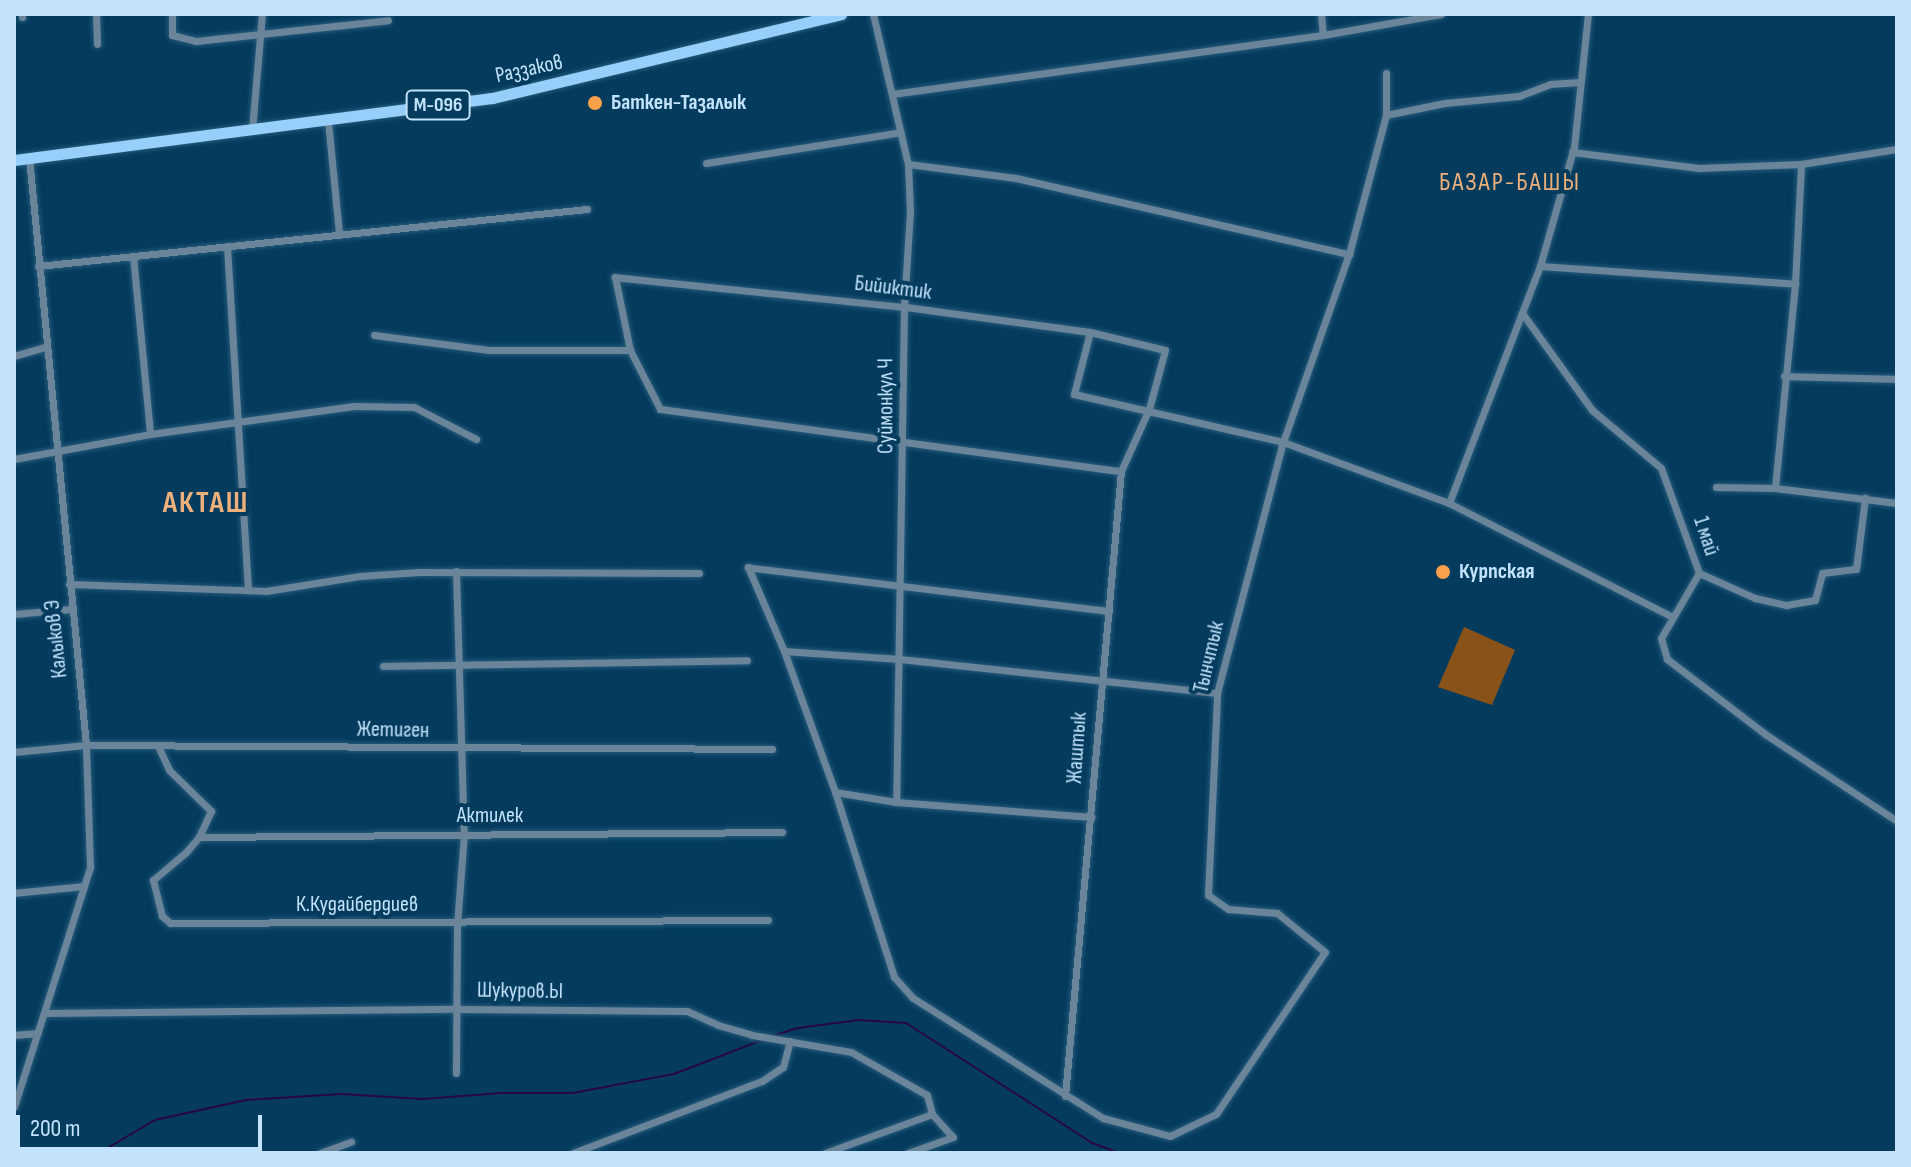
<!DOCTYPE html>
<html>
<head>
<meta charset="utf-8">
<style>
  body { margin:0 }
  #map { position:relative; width:1911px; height:1167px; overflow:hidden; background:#053c5e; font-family:"Sofia Sans Condensed",sans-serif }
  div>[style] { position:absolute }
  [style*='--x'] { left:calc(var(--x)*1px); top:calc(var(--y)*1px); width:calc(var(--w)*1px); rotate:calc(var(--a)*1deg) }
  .green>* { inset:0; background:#895218 }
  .stream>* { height:2px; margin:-1px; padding:0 1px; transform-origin:1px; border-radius:1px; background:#270644 }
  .roads { filter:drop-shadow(0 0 2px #275a7a) drop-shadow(0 0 2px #275a7a) }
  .minor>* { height:7px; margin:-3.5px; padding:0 3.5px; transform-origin:3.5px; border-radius:3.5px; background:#6a8499 }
  .primary>* { height:11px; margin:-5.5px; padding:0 5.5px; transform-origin:5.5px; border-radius:5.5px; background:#98cffa }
  .dots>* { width:22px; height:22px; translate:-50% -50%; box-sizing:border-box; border:4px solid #053c5e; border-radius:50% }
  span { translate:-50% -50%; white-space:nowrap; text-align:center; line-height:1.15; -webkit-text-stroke:8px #053c5e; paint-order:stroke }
  .shield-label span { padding:2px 6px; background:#053c5e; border:2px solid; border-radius:6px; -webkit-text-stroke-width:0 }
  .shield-label { font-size:20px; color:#c3e3fc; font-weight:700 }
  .street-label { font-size:22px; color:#c3e3fc }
  .poi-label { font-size:22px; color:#c3e3fc; font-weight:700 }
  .left { translate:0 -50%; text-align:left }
  .quarter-label { font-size:26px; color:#edb07a; letter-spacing:2px }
  .district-label { font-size:30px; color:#edb07a; font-weight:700; letter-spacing:2px }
  .frame { position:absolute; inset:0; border:16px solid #c3e3fc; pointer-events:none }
  .scale { position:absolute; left:16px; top:1115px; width:246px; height:36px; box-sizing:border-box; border:4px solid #c3e3fc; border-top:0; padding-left:10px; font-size:24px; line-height:28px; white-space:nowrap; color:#c3e3fc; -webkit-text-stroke:6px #053c5e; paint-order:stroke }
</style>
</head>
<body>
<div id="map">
  <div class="green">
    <div style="clip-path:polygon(1464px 627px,1515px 650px,1492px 705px,1438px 687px)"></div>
  </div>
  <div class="stream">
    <div style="--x:775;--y:1035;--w:24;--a:-17"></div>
    <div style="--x:798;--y:1028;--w:61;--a:-7.6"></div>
    <div style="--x:858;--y:1020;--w:48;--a:3.6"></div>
    <div style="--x:906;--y:1023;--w:221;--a:32.8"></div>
    <div style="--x:1092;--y:1143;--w:29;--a:20"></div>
    <div style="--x:99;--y:1153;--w:65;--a:-30.5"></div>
    <div style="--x:155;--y:1120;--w:93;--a:-12.4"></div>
    <div style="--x:246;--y:1100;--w:96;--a:-3.6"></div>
    <div style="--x:342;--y:1094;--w:81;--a:3.5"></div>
    <div style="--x:423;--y:1099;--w:79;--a:-4.3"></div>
    <div style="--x:502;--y:1093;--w:71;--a:0"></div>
    <div style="--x:573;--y:1093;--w:103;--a:-10.7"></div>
    <div style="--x:674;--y:1074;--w:94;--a:-21.1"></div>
  </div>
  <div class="roads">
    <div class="minor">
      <div style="--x:22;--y:14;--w:3;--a:90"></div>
      <div style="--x:96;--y:14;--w:30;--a:88"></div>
      <div style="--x:172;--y:14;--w:21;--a:90"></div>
      <div style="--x:172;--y:35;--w:25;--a:14"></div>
      <div style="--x:196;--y:41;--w:193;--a:-6.2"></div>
      <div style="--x:873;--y:14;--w:154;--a:76.9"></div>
      <div style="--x:908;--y:164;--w:47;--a:87.6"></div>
      <div style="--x:910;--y:211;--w:96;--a:93.6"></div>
      <div style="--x:904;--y:307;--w:495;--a:90.9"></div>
      <div style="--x:1321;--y:14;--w:21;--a:85"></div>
      <div style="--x:892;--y:94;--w:435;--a:-7.8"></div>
      <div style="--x:1323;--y:35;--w:120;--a:-10.1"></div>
      <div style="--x:1386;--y:115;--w:60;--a:-11.5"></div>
      <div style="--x:1445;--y:103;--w:74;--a:-5.4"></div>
      <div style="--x:1519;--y:96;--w:33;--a:-21"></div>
      <div style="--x:1550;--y:84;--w:30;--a:-4"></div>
      <div style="--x:328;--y:121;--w:114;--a:84.4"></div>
      <div style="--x:252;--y:130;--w:116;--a:-85.1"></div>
      <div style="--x:1572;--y:152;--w:128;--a:7.2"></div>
      <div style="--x:1699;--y:168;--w:102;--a:-2.2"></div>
      <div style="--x:1801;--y:164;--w:97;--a:-8.9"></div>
      <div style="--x:706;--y:163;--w:197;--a:-9"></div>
      <div style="--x:908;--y:164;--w:109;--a:7.4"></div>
      <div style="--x:1016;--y:178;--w:342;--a:12.9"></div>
      <div style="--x:227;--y:246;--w:345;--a:86.5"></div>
      <div style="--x:133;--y:256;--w:179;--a:84.5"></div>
      <div style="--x:38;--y:266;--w:552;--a:-5.93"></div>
      <div style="--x:1540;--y:266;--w:256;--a:4"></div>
      <div style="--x:1522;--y:313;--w:120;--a:54.2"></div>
      <div style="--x:1592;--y:410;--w:90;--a:40"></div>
      <div style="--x:1661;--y:468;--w:112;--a:70.1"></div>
      <div style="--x:1699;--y:573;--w:61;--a:24.1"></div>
      <div style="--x:1755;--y:598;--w:32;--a:13"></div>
      <div style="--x:1786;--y:605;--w:29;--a:-10"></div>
      <div style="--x:1815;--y:600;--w:28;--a:-75"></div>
      <div style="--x:1822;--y:573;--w:34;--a:-7"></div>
      <div style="--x:1856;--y:569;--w:72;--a:-82.8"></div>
      <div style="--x:1090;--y:332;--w:64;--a:104.5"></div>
      <div style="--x:1074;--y:394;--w:214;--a:12.9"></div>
      <div style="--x:1283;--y:442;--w:177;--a:20.2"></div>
      <div style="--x:1449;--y:503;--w:249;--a:27"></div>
      <div style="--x:374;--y:335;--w:116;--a:7.4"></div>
      <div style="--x:489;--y:350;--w:141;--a:0"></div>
      <div style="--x:14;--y:356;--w:33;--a:-16"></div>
      <div style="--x:1784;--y:376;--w:113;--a:1.5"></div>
      <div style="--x:14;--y:459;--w:138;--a:-10.4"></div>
      <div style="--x:150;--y:434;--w:206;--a:-7.8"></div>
      <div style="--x:354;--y:406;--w:60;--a:1"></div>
      <div style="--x:414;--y:407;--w:70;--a:27.3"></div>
      <div style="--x:1716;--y:487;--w:59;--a:1"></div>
      <div style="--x:1775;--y:488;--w:123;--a:7"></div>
      <div style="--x:1775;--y:488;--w:205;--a:-84.4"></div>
      <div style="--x:1795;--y:284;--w:120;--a:-87.1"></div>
      <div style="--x:1449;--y:503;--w:254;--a:-69"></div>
      <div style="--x:1540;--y:266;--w:124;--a:-74.1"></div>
      <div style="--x:1574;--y:147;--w:134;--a:-84"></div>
      <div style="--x:456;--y:571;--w:263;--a:88.3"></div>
      <div style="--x:464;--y:834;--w:90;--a:94.4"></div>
      <div style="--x:457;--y:924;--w:149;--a:90.4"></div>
      <div style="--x:1699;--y:573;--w:75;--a:120.3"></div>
      <div style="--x:1661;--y:638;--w:22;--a:74"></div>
      <div style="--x:1667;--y:659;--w:123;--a:37.4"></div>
      <div style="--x:1765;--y:734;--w:158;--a:33.4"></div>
      <div style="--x:69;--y:584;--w:197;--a:2"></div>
      <div style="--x:266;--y:591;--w:95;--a:-9.1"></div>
      <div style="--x:360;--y:576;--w:59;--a:-3.9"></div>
      <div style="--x:419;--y:572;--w:280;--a:0.2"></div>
      <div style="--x:1109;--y:611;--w:364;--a:-173.1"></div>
      <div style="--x:748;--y:567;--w:91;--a:66.8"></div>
      <div style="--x:784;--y:651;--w:150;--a:70.1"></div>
      <div style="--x:835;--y:792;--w:194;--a:72.3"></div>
      <div style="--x:894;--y:977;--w:28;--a:48"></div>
      <div style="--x:913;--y:998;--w:225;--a:32.3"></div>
      <div style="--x:1103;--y:1118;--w:69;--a:15"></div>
      <div style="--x:1170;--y:1136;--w:51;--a:-25.6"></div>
      <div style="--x:1216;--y:1114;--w:195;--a:-56.1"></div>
      <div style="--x:1325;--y:952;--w:62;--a:-140.9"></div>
      <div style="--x:1277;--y:913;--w:49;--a:-175.3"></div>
      <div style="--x:1228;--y:909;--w:24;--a:-145"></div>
      <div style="--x:1208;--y:895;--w:202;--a:-87.4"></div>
      <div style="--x:1217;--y:693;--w:260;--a:-75.3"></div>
      <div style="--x:1283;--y:442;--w:199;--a:-70.7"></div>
      <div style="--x:1349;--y:254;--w:144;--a:-75.1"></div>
      <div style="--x:1386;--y:115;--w:42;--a:-90"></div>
      <div style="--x:14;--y:614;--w:57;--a:-5"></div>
      <div style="--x:784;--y:651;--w:116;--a:3.9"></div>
      <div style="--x:900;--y:659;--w:319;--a:6.1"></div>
      <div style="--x:383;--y:666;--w:364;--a:-0.9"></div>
      <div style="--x:158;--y:746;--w:26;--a:65"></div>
      <div style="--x:169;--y:770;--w:59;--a:44.3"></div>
      <div style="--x:211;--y:811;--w:29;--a:115"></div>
      <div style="--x:199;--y:837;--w:21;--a:131"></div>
      <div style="--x:185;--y:853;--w:42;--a:139.8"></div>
      <div style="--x:153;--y:880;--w:37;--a:76"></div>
      <div style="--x:162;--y:916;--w:11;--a:41"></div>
      <div style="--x:170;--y:923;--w:598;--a:-0.29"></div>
      <div style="--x:14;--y:752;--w:72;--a:-5.6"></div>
      <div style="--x:86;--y:745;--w:686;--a:0.33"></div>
      <div style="--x:835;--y:792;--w:62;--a:9.3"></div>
      <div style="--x:896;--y:802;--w:196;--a:4.4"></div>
      <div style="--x:199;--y:837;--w:583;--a:-0.49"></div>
      <div style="--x:14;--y:893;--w:70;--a:-5.7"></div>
      <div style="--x:44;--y:1013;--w:413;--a:-0.6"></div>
      <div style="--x:457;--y:1009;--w:230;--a:0.5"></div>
      <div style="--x:687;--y:1011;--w:34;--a:24"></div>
      <div style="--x:718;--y:1025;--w:35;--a:16"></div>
      <div style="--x:752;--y:1035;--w:100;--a:9.7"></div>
      <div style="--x:851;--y:1052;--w:87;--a:29.5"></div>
      <div style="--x:927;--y:1095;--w:20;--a:75"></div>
      <div style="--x:932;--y:1114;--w:31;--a:48"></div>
      <div style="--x:953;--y:1137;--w:48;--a:160.4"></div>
      <div style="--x:14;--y:1035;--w:24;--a:-5"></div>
      <div style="--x:1065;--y:1096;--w:628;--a:-84.88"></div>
      <div style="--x:1121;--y:471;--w:68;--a:-65.7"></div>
      <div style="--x:1149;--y:409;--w:61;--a:-74.8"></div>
      <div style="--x:1165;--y:350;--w:77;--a:-166.5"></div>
      <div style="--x:1090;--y:332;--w:188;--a:-172.3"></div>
      <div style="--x:904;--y:307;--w:291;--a:-174.1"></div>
      <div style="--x:615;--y:277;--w:75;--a:78.4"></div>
      <div style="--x:630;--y:350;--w:66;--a:63"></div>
      <div style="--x:660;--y:409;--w:465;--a:7.7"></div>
      <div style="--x:14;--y:1107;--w:252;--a:-72.4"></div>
      <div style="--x:90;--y:867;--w:122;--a:-91.9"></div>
      <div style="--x:86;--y:745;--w:591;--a:-95.54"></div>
      <div style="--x:320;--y:1153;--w:33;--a:-20"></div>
      <div style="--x:573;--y:1153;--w:202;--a:-20.9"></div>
      <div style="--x:762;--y:1081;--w:25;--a:-34"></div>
      <div style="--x:783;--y:1067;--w:27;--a:-75"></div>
      <div style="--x:825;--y:1153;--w:114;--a:-20"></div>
    </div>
    <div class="primary">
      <div style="--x:14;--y:160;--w:482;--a:-7.4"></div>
      <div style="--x:492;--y:98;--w:359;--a:-13.5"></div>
    </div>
  </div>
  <div class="dots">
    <div style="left:595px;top:103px;background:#f8a14a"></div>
    <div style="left:1443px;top:572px;background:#f8a14a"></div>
  </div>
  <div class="shield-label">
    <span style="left:438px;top:105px">М-096</span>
  </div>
  <div class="street-label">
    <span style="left:529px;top:69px;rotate:-12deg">Раззаков</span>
    <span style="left:893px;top:288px;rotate:7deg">Бийиктик</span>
    <span style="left:886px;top:406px;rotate:-90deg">Суймонкул Ч</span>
    <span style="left:1706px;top:536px;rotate:72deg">1 май</span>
    <span style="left:56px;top:639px;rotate:-96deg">Калыков Э</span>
    <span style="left:1209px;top:657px;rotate:-77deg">Тынчтык</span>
    <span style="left:393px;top:730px;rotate:1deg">Жетиген</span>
    <span style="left:1077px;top:748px;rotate:-86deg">Жаштык</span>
    <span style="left:490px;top:816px">Актилек</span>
    <span style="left:357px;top:905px">К.Кудайбердиев</span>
    <span style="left:520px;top:991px;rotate:1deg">Шукуров.Ы</span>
  </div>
  <div class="poi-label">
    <span class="left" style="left:611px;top:103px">Баткен-Тазалык</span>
    <span class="left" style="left:1459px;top:572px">Курпская</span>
  </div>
  <div class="quarter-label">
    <span style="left:1510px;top:183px">БАЗАР-БАШЫ</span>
  </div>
  <div class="district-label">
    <span style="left:206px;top:503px">АКТАШ</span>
  </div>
  <div class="frame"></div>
  <div class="scale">200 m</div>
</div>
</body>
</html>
